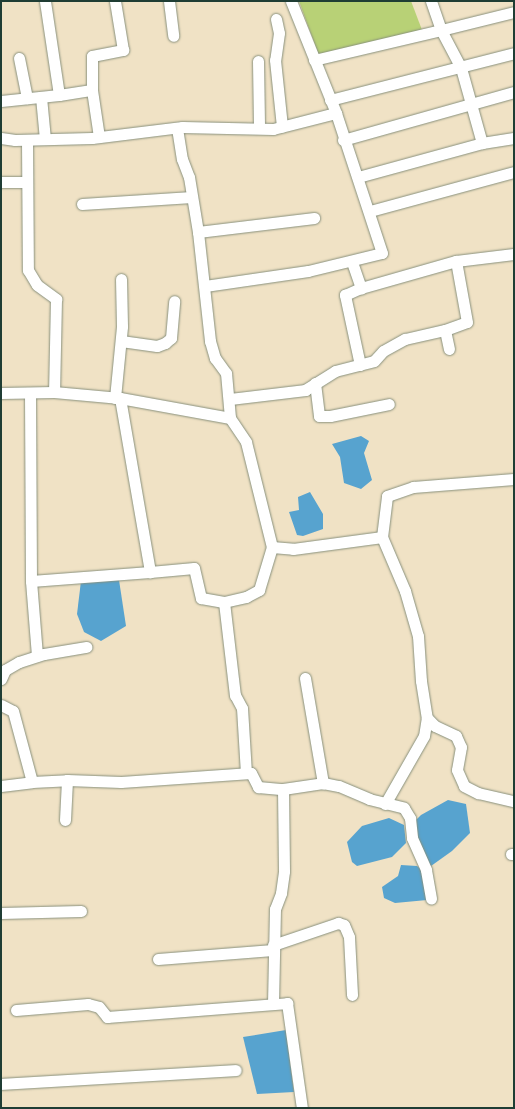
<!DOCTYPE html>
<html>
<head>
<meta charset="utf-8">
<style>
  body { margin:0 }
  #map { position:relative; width:515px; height:1109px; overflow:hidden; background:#f0e2c5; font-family:"Architects Daughter",sans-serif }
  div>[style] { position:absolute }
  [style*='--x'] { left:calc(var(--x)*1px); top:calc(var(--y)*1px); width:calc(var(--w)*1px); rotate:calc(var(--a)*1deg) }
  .green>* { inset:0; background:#b8d176 }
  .water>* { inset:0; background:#57a3cf }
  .roads { filter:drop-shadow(0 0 1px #88907c) drop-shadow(0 0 1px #88907c) }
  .minor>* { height:11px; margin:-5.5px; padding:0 5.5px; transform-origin:5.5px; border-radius:5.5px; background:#fff }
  span { translate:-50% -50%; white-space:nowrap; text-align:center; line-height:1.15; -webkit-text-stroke:3px #f7f3e8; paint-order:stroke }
  .frame { position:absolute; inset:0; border:2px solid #1f3d34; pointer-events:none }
</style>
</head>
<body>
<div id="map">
  <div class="green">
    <div style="clip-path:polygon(299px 1px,411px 1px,422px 30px,319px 56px)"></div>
  </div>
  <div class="water">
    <div style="clip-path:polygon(361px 436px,369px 441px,364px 453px,372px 480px,361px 489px,344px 483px,340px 457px,332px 444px)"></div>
    <div style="clip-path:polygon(310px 492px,323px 514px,323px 529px,303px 536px,297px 535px,289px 512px,299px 510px,298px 497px)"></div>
    <div style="clip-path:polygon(119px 580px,126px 626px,101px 641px,84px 632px,77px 614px,81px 581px)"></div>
    <div style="clip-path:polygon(448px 800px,466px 804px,470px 833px,452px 851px,431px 866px,417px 849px,413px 823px,421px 815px)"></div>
    <div style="clip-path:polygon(389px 818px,404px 825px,406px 843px,392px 857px,357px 866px,352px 862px,347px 842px,362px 826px)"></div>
    <div style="clip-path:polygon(401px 865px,417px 866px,425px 872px,427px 900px,395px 903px,384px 898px,382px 887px,398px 876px)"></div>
    <div style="clip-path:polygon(286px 1030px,294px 1092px,257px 1094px,243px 1037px)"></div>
  </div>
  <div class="roads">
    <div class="minor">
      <div style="--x:169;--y:1;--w:35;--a:83"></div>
      <div style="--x:514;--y:12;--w:75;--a:166.1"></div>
      <div style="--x:441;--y:30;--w:43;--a:62.2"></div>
      <div style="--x:461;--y:68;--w:78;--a:74.4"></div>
      <div style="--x:482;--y:143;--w:32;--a:-9"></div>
      <div style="--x:276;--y:19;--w:14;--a:78"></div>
      <div style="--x:279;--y:33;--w:27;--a:98"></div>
      <div style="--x:275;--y:60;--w:67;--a:84"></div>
      <div style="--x:19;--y:58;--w:41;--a:78.7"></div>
      <div style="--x:314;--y:60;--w:130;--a:-13.3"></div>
      <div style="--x:441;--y:30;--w:31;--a:-109"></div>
      <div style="--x:258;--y:61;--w:67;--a:89.1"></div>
      <div style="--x:59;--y:95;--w:33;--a:-9"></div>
      <div style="--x:41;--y:97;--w:42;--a:84.6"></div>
      <div style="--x:330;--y:100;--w:190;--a:-14.3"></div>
      <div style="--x:1;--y:101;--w:58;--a:-5.9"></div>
      <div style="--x:59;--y:95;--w:95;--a:-98.5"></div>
      <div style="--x:177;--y:128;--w:31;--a:81"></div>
      <div style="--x:182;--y:159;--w:19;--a:69"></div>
      <div style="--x:189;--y:177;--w:56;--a:80.7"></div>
      <div style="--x:198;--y:232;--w:110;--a:83.7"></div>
      <div style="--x:210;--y:341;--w:18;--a:74"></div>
      <div style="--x:215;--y:358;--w:19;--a:54"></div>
      <div style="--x:226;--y:373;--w:45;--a:84.9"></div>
      <div style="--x:99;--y:137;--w:48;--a:-98.5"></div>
      <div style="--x:92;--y:90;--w:34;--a:-90"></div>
      <div style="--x:92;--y:56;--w:32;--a:-11"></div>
      <div style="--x:123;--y:50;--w:50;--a:-99.3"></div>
      <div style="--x:1;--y:138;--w:14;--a:8"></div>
      <div style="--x:15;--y:140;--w:77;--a:-1.5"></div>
      <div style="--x:92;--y:138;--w:91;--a:-7"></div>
      <div style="--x:182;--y:127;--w:91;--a:1.3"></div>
      <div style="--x:273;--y:129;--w:65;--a:-14.3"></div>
      <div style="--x:27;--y:140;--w:130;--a:89.6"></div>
      <div style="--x:28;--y:270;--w:17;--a:59"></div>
      <div style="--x:37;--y:285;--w:24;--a:36"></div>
      <div style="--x:56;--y:299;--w:93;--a:91.2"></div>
      <div style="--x:343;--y:140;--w:178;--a:-15.7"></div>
      <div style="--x:358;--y:177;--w:129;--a:-15.3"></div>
      <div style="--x:1;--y:182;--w:25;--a:0"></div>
      <div style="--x:82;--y:204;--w:110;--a:-3.6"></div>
      <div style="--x:370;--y:211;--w:149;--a:-15.2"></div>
      <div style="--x:198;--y:232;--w:117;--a:-6.9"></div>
      <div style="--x:352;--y:262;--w:28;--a:71"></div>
      <div style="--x:361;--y:288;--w:99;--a:-15.9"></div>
      <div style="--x:205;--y:286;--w:104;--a:-8.3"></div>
      <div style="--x:308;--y:271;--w:76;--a:-13.7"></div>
      <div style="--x:382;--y:253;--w:147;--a:-108.2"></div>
      <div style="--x:336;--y:113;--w:121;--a:-111.9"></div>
      <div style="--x:121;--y:341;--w:36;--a:8"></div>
      <div style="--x:157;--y:346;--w:9;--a:-21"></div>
      <div style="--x:165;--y:343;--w:8;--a:-40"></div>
      <div style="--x:171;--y:338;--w:37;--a:-85"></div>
      <div style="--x:449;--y:349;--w:19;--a:-102"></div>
      <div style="--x:445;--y:330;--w:23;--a:-20"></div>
      <div style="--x:467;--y:322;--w:62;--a:-100.2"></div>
      <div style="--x:456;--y:261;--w:58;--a:-6.9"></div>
      <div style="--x:360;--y:365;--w:72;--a:-102.1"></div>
      <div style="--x:345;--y:295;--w:17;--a:-24"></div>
      <div style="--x:315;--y:383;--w:33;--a:83"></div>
      <div style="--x:319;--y:416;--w:11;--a:0"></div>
      <div style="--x:330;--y:416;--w:60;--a:-11.5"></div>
      <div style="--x:1;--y:393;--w:53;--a:-1.1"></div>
      <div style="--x:54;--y:392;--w:66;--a:5.2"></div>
      <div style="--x:120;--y:398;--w:112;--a:10.3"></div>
      <div style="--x:230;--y:418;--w:29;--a:56"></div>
      <div style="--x:246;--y:442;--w:108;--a:76.1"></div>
      <div style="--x:272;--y:547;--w:21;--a:5"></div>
      <div style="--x:293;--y:549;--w:90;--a:-7.7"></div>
      <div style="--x:382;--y:537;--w:41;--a:-83"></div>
      <div style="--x:387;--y:496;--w:28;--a:-19"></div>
      <div style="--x:413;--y:487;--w:101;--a:-4.5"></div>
      <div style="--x:30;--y:393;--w:188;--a:89.7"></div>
      <div style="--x:31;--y:581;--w:75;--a:85.4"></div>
      <div style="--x:115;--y:398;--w:72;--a:-84.4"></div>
      <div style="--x:122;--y:326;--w:47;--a:-91.2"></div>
      <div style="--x:120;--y:398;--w:177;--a:80.2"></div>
      <div style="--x:150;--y:572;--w:44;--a:-5.2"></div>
      <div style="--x:194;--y:568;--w:31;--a:77"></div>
      <div style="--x:201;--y:598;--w:23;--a:10"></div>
      <div style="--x:224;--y:602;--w:23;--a:-13"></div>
      <div style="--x:246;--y:597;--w:15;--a:-28"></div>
      <div style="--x:259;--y:590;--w:45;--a:-73.2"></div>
      <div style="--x:230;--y:399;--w:76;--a:-6.8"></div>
      <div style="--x:305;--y:390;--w:36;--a:-32"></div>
      <div style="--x:335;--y:371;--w:40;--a:-14.4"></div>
      <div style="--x:374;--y:361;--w:13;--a:-48"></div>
      <div style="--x:383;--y:351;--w:25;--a:-29"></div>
      <div style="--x:405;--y:339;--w:41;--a:-12.7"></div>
      <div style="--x:382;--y:537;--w:59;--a:66.9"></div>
      <div style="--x:405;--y:591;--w:47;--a:73.9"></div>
      <div style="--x:418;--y:636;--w:45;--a:86.2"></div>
      <div style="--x:421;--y:681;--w:37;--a:81"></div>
      <div style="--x:427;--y:718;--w:11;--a:45"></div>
      <div style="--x:435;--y:726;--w:23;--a:25"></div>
      <div style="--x:456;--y:736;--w:12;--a:66"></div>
      <div style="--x:461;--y:747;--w:23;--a:100"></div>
      <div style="--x:457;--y:770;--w:17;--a:66"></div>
      <div style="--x:464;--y:786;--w:16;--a:27"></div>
      <div style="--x:478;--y:793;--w:37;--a:13"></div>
      <div style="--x:31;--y:581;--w:119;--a:-4.3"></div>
      <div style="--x:224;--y:602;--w:94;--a:83.3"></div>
      <div style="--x:235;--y:695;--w:15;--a:62"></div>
      <div style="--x:242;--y:708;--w:65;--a:86.5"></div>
      <div style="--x:305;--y:678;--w:107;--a:80.3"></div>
      <div style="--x:323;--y:783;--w:16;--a:11"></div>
      <div style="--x:339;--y:786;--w:33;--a:23"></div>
      <div style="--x:369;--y:799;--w:36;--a:14"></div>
      <div style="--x:404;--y:808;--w:12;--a:59"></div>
      <div style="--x:410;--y:818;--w:20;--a:84"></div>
      <div style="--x:412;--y:838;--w:35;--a:66"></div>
      <div style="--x:426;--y:870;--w:29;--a:80"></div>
      <div style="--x:1;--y:679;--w:10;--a:-66"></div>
      <div style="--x:5;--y:670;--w:16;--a:-30"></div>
      <div style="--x:19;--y:662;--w:26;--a:-18"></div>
      <div style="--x:44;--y:654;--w:43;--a:-9.5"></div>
      <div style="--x:1;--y:705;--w:13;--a:27"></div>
      <div style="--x:13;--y:711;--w:73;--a:75"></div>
      <div style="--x:32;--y:782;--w:35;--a:-3"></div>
      <div style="--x:67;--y:780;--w:54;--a:2.1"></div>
      <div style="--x:121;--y:782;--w:130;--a:-4"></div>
      <div style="--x:251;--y:773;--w:16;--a:63"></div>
      <div style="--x:258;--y:787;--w:25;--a:5"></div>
      <div style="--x:283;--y:789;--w:40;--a:-8.5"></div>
      <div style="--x:1;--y:786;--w:31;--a:-7"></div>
      <div style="--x:385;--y:804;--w:78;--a:-60.2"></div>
      <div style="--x:424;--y:736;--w:18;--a:-81"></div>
      <div style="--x:65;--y:820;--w:40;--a:-87.1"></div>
      <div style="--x:511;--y:854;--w:3;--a:0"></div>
      <div style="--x:1;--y:913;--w:80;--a:-1.4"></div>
      <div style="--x:273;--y:945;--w:69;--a:-18.7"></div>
      <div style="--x:338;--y:923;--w:6;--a:18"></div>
      <div style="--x:344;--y:925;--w:13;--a:67"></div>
      <div style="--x:349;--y:937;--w:58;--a:87"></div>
      <div style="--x:158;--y:959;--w:115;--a:-4.5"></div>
      <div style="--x:273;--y:1004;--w:95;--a:-88.8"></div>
      <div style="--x:275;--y:909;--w:17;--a:-69"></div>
      <div style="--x:281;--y:893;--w:22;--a:-82"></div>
      <div style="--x:284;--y:871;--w:82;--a:-90.7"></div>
      <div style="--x:16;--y:1010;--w:72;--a:-4.8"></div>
      <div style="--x:88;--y:1004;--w:11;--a:15"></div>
      <div style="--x:99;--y:1007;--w:13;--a:51"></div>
      <div style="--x:107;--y:1017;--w:181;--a:-4.4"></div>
      <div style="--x:287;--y:1003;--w:106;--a:81.9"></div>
      <div style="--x:1;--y:1084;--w:235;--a:-3.4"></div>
    </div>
  </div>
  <div class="frame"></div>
</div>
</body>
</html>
